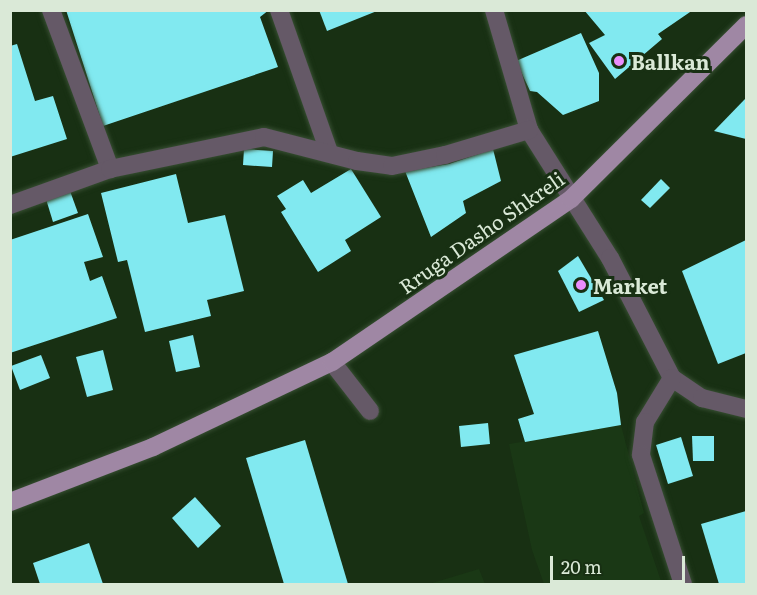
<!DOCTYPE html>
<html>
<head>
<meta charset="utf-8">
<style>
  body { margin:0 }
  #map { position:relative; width:757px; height:595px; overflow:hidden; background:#183013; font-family:Literata,serif }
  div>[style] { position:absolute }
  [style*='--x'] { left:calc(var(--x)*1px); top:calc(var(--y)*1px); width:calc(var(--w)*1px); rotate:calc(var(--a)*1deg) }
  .built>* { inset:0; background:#1a3815 }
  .building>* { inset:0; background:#81e9f0 }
  .roads { filter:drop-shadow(0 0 2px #374e32) drop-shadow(0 0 2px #374e32) }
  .minor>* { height:18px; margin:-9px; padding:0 9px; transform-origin:9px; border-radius:9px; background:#655967 }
  .major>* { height:18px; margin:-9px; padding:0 9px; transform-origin:9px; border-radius:9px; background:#9f87a4 }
  .dots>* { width:16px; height:16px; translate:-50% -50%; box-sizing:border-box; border:3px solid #183013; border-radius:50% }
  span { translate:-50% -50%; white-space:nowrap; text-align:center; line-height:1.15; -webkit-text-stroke:6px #183013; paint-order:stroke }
  .poi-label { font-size:20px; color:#dae9d7; font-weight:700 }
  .left { translate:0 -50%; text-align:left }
  .street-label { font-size:20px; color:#dae9d7 }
  .frame { position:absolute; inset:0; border:12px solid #dae9d7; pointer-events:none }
  .scale { position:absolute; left:550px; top:556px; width:135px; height:27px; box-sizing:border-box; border:3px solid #dae9d7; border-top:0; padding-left:8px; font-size:18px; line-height:21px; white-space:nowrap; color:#dae9d7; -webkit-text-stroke:4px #183013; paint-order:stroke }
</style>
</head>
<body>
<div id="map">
  <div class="built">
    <div style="clip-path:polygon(621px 425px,644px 513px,639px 516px,662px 584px,544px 584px,532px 550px,509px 444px)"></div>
    <div style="clip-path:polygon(479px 569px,485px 584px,429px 584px)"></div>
  </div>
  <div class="building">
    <div style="clip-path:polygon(66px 10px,269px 10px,260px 17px,278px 67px,103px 126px)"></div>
    <div style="clip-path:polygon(319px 10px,377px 10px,377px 11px,327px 31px)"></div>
    <div style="clip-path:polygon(584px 10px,693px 10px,658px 34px,662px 39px,615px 79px,589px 43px,605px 35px)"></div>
    <div style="clip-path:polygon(581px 33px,599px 73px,599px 101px,563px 115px,537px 92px,530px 91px,516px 61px)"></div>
    <div style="clip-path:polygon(17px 44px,35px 101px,53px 96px,67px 139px,10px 157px,10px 46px)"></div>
    <div style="clip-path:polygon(746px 98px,746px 139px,714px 131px)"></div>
    <div style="clip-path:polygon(244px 149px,273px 151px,272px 167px,243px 165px)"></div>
    <div style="clip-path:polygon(493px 149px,501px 181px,463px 201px,466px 213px,431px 237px,405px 171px,449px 164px)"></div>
    <div style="clip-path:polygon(351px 169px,381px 217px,345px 240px,351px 251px,318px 272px,281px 212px,286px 209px,277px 196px,303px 180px,311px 193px)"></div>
    <div style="clip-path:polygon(176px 174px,188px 223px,225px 215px,244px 291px,207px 300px,211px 316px,145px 332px,127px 260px,118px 262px,101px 193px)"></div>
    <div style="clip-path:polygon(661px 179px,670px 188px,650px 208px,641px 200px)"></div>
    <div style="clip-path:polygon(70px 191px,78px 213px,53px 222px,46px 199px)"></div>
    <div style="clip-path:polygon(88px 214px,103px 257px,84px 262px,90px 281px,102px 276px,117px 318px,10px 353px,10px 240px)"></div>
    <div style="clip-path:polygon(746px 240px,746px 353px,718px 364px,682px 271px)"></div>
    <div style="clip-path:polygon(578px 256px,604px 300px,579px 312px,558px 271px)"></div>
    <div style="clip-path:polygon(598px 331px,617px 393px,621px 425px,525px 442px,518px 419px,534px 414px,514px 355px)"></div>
    <div style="clip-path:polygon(193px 335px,200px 367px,176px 372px,169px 341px)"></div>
    <div style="clip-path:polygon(103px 350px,113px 390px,87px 397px,76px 357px)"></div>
    <div style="clip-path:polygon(41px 355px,50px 378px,20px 390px,11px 366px)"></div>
    <div style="clip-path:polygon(488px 423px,490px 444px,461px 447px,459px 426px)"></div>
    <div style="clip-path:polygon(692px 436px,714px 436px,714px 461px,693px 461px)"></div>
    <div style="clip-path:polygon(681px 437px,693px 476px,668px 484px,656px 445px)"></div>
    <div style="clip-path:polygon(305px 440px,348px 584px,284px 584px,246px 458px)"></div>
    <div style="clip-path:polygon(195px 497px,221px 526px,198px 548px,172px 518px)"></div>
    <div style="clip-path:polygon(746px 511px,746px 584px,719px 584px,701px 524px)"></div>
    <div style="clip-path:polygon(89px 543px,103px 584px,40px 584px,33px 563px)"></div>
  </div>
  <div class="roads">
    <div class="minor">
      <div style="--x:51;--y:10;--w:170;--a:69.6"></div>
      <div style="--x:279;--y:10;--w:151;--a:70.6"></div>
      <div style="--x:494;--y:10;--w:125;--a:73.7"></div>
      <div style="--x:529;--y:130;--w:151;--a:57.7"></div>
      <div style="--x:610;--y:258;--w:135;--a:62.7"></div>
      <div style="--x:672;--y:378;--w:36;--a:34"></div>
      <div style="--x:702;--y:398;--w:45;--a:14"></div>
      <div style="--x:10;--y:205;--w:106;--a:-19.8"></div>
      <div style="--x:110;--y:169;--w:157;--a:-11.7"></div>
      <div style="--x:264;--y:137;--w:96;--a:14.5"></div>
      <div style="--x:357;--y:161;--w:35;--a:8"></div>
      <div style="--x:392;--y:166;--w:54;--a:-11.7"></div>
      <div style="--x:445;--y:155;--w:88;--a:-16.6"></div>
      <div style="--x:332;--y:362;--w:62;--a:52.2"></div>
      <div style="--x:672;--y:378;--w:52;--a:121.5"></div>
      <div style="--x:645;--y:422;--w:33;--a:97"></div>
      <div style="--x:641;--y:455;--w:136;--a:72"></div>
    </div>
    <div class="major">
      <div style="--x:10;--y:502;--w:153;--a:-21"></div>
      <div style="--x:153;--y:447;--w:198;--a:-25.4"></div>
      <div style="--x:332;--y:362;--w:289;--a:-34.3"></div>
      <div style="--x:571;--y:199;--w:247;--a:-44.8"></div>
    </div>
  </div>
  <div class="dots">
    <div style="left:619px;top:61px;background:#ea8dfd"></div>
    <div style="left:581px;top:285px;background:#ea8dfd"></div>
  </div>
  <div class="poi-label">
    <span class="left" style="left:631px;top:61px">Ballkan</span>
    <span class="left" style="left:593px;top:285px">Market</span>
  </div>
  <div class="street-label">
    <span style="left:481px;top:232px;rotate:-35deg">Rruga Dasho Shkreli</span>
  </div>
  <div class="frame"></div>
  <div class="scale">20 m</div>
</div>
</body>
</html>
